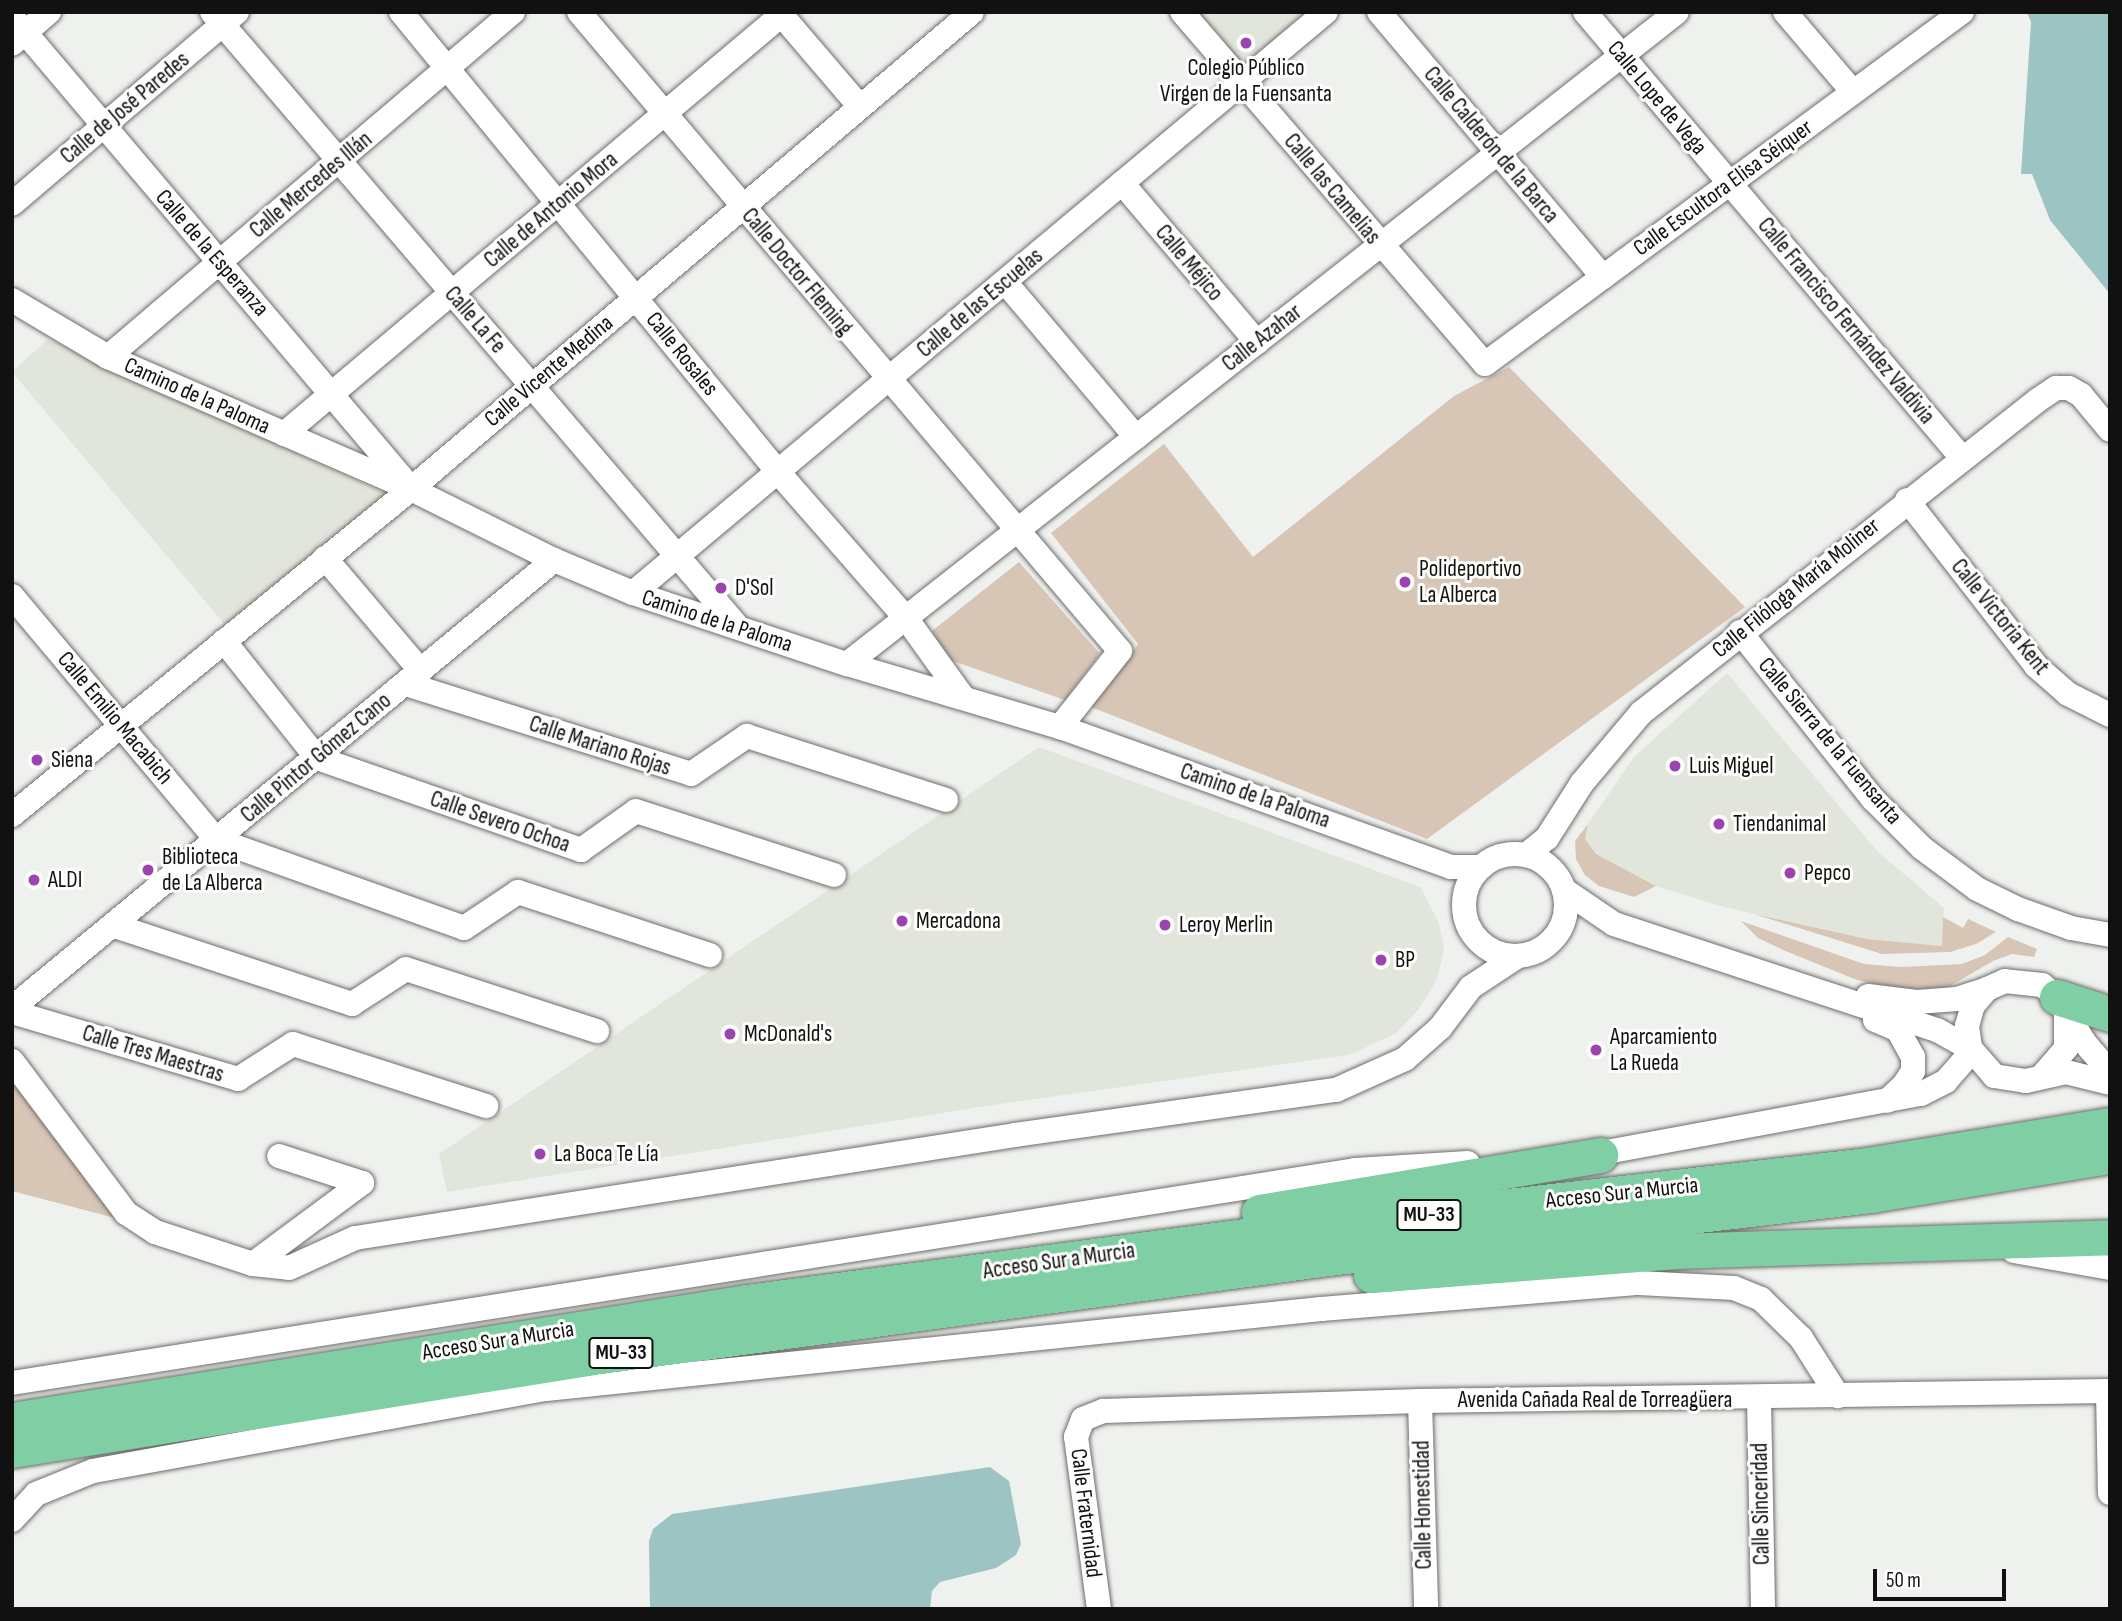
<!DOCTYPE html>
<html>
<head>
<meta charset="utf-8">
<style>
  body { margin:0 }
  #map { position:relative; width:2122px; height:1621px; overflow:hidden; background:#eff1ee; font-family:"Sofia Sans Condensed",sans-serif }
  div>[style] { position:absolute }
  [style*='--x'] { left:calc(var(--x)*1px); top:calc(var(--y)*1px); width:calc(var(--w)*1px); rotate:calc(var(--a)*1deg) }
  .built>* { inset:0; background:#e1e5db }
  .green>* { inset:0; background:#d7c5b6 }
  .water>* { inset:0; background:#9cc4c2 }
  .roads { filter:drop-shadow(0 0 2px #6d6e6b) drop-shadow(0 0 2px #6d6e6b) }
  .minor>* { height:24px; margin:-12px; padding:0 12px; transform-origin:12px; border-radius:12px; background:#fff }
  .minor>.ring { margin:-12px; padding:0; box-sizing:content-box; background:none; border:24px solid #fff; border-radius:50% }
  .highway>* { height:35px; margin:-17.5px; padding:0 17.5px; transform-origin:17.5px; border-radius:17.5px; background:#80cfa4 }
  .dots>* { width:19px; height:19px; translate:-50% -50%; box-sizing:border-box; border:4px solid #fdfefb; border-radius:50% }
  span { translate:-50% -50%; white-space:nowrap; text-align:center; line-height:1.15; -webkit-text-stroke:6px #fdfefb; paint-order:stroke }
  .shield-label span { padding:2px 5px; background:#fdfefb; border:2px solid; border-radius:5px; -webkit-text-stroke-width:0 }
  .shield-label { font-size:21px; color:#101110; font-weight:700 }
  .poi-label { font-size:23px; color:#101110 }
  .left { translate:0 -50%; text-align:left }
  .street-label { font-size:23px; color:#101110 }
  .frame { position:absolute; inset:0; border:14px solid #101110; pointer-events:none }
  .scale { position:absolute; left:1873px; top:1569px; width:133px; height:32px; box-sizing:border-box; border:4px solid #101110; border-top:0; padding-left:9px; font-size:21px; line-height:24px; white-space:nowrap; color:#101110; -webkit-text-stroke:5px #fdfefb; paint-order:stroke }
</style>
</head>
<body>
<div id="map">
  <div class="built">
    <div style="clip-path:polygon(1189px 12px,1314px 12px,1242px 74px)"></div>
    <div style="clip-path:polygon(48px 339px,386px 494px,226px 626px,12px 372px)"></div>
    <div style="clip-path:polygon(1727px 673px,1878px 852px,1944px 908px,1942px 946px,1867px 939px,1724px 907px,1656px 886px,1596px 854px,1585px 839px,1588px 824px,1634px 757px)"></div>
    <div style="clip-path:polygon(1039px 747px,1420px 887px,1439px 923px,1444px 949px,1437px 979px,1419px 1009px,1395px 1034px,1349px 1055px,993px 1105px,447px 1192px,439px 1154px)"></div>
  </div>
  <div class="green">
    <div style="clip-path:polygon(1509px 367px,1745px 607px,1427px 839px,1091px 707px,1138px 644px,1051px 533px,1164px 444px,1253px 557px,1454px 396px)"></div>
    <div style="clip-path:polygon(1019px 562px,1100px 654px,1065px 700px,950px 660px,932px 631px)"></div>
    <div style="clip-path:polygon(1588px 824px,1585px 839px,1596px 854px,1656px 886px,1634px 897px,1599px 886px,1585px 875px,1576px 859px,1575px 841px)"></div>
    <div style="clip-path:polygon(1754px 914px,1867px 939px,1942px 946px,1943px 917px,1963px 928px,1968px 919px,1996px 932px,1976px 944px,1950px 952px,1882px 954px)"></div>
    <div style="clip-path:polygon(1741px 921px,1864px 964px,1901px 967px,1962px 964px,1985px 955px,2008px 937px,2037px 949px,2034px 957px,2012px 954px,1993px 961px,1940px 992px,1893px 988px,1857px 980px,1783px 950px,1758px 938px)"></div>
    <div style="clip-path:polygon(12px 1061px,138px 1224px,12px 1191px)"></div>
  </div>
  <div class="water">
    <div style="clip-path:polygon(2027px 12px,2110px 12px,2110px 294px,2050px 220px,2032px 174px,2021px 174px,2031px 22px)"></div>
    <div style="clip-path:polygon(990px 1467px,1009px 1481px,1021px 1544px,1016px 1555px,996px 1568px,940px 1582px,932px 1591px,930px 1609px,650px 1609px,649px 1541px,653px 1529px,672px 1514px)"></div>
  </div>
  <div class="roads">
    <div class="minor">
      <div style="--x:212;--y:12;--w:808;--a:49.47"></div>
      <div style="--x:401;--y:12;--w:595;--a:50.66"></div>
      <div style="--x:778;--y:472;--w:194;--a:48.8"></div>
      <div style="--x:906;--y:618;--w:96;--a:54.3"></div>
      <div style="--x:579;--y:12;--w:837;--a:49.75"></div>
      <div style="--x:1120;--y:651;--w:97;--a:128.3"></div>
      <div style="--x:779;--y:12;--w:125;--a:49.5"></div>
      <div style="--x:1182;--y:12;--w:464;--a:49.3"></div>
      <div style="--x:1485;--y:364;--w:593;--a:-36.43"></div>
      <div style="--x:1379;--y:12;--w:347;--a:49.8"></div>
      <div style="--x:1585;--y:12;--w:584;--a:49.79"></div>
      <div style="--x:1785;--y:12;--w:105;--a:49.6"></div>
      <div style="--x:12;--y:17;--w:613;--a:49.76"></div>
      <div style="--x:12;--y:44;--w:49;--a:-40.9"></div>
      <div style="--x:1122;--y:183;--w:209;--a:49.7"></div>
      <div style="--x:12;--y:204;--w:296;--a:-40.5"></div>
      <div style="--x:1005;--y:282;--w:203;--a:49.8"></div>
      <div style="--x:12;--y:300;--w:112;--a:30.7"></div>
      <div style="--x:108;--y:357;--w:331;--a:23.5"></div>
      <div style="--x:411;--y:489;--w:160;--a:26.4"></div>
      <div style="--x:554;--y:560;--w:86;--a:22.7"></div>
      <div style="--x:633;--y:593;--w:225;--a:18.4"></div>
      <div style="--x:847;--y:664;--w:222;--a:16.5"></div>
      <div style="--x:1060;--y:727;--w:415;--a:19.7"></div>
      <div style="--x:1451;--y:867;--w:30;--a:0"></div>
      <div style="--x:108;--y:357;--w:532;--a:-40.43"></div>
      <div style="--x:284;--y:434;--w:655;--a:-40.11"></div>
      <div style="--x:1907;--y:500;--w:210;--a:52.1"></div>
      <div style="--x:2036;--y:666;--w:43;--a:41.2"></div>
      <div style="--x:2068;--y:694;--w:47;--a:26.6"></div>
      <div style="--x:325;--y:558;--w:148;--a:49.7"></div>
      <div style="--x:633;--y:593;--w:904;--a:-39.98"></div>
      <div style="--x:12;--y:596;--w:319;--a:50"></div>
      <div style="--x:217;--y:840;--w:262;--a:19.6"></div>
      <div style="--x:464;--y:928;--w:65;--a:-33.7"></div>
      <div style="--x:518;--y:892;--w:202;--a:18.2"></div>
      <div style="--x:1740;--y:632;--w:213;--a:51.5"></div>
      <div style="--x:1873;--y:799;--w:69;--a:45"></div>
      <div style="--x:1922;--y:848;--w:69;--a:36.7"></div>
      <div style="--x:1977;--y:889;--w:46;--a:26"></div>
      <div style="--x:2018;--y:909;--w:56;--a:19.7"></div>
      <div style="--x:2071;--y:928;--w:40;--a:10"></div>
      <div style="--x:224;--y:641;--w:149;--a:51.5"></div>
      <div style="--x:317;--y:758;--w:280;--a:19.2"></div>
      <div style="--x:581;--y:850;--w:67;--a:-35.3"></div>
      <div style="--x:636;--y:811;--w:208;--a:17.9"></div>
      <div style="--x:847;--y:664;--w:1055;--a:-38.15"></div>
      <div style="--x:406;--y:684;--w:299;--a:17.5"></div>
      <div style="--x:691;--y:774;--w:68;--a:-34.2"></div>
      <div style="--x:747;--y:736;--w:209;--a:17.8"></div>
      <div style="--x:12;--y:815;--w:515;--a:-39.25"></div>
      <div style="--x:411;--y:489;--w:736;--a:-40.37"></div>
      <div class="ring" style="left:1464px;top:854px;width:78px;height:78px"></div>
      <div style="--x:1526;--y:855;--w:27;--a:-39"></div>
      <div style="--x:1547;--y:838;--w:65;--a:-57.5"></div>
      <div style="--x:1582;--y:783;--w:92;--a:-49.9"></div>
      <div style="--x:1641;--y:713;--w:506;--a:-38.25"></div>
      <div style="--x:2038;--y:400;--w:22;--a:-34"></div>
      <div style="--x:2056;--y:388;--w:13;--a:0"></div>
      <div style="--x:2069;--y:388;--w:14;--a:30"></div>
      <div style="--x:2081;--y:395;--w:45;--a:50.4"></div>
      <div style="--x:1564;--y:890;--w:60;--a:34.2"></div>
      <div style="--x:1614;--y:924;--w:340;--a:18.2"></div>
      <div style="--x:1937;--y:1030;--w:38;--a:29"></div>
      <div style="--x:115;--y:926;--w:250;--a:18.2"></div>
      <div style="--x:352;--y:1004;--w:64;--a:-32.9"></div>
      <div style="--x:406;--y:969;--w:201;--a:18"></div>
      <div style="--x:1868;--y:996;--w:49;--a:7"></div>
      <div style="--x:1917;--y:1002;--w:40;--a:-4.3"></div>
      <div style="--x:1957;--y:999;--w:32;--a:-18"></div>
      <div style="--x:12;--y:1008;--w:703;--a:-39.58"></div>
      <div style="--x:12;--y:1012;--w:236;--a:16.5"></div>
      <div style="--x:238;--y:1079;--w:65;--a:-32.5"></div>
      <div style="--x:293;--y:1044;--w:203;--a:17.8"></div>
      <div style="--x:1875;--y:1020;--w:25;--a:23"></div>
      <div style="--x:1898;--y:1030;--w:31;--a:61"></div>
      <div style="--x:1913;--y:1057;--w:14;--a:90"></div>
      <div style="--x:1913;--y:1071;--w:17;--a:123"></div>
      <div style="--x:1904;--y:1085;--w:23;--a:137"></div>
      <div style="--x:12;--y:1061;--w:190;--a:53.1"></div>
      <div style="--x:126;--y:1213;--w:35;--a:33"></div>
      <div style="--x:155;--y:1232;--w:103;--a:18.1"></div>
      <div style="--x:253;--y:1264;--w:136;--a:-36.6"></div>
      <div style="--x:362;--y:1183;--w:87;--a:-162"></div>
      <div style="--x:2110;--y:1072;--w:40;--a:-131"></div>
      <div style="--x:2084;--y:1042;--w:52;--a:-121"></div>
      <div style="--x:2057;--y:997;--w:19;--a:-141"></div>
      <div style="--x:2042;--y:985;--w:37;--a:-174"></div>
      <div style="--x:2005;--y:981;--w:20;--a:156"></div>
      <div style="--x:1987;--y:989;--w:21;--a:131"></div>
      <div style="--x:1973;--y:1005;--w:22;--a:106"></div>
      <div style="--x:1967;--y:1026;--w:22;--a:82"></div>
      <div style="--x:1970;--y:1048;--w:37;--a:49"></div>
      <div style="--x:1994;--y:1076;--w:32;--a:9"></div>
      <div style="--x:2026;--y:1081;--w:41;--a:-12.7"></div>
      <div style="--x:2066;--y:1072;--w:45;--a:14"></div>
      <div style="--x:2042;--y:1076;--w:37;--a:-49"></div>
      <div style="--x:2066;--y:1048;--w:35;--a:-90"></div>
      <div style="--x:1585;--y:1156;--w:342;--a:-10.5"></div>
      <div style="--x:1921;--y:1094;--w:28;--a:-27"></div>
      <div style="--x:1946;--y:1081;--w:38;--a:-49"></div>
      <div style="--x:2014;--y:1251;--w:97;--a:10"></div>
      <div style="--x:253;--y:1264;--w:36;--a:6"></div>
      <div style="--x:289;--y:1268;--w:72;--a:-24.4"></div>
      <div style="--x:355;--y:1238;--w:668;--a:-8.87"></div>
      <div style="--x:1015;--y:1135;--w:324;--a:-8"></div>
      <div style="--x:1336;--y:1090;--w:76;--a:-24.2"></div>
      <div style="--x:1405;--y:1059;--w:47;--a:-41.5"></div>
      <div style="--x:1440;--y:1028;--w:51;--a:-52.9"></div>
      <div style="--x:1471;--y:987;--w:56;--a:-33.4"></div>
      <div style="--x:12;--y:1383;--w:1360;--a:-9.01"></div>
      <div style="--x:1355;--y:1170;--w:113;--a:-3.5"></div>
      <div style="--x:2108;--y:1391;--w:102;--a:88.9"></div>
      <div style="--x:1759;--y:1399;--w:210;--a:88.9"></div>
      <div style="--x:1420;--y:1401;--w:208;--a:88.3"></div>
      <div style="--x:12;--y:1520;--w:35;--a:-47"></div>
      <div style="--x:36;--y:1494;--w:61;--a:-22"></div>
      <div style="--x:93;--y:1471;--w:460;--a:-10.3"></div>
      <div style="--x:546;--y:1389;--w:779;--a:-5.89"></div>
      <div style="--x:1321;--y:1309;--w:319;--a:-4.7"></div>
      <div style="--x:1639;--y:1283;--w:95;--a:3"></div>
      <div style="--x:1734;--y:1288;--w:29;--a:22"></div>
      <div style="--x:1761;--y:1299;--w:56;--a:44.3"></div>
      <div style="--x:1801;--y:1338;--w:69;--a:57.5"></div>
      <div style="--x:1099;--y:1609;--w:174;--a:-97.6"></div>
      <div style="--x:1076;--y:1437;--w:19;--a:-69"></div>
      <div style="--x:1083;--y:1419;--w:22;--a:-22"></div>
      <div style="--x:1103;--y:1411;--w:317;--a:-1.8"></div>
      <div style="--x:1420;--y:1401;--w:690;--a:-0.83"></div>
    </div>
    <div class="highway">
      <div style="--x:2057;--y:997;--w:56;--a:17.8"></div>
      <div style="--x:1259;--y:1212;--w:346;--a:-9.5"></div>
      <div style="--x:1371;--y:1275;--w:306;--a:-4.5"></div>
      <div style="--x:1676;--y:1251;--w:434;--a:-1.8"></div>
      <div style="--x:12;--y:1420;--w:744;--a:-9.12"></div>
      <div style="--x:747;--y:1302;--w:502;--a:-7.55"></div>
      <div style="--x:1245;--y:1236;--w:627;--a:-6.5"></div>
      <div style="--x:1868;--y:1165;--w:245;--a:-9.4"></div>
      <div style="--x:12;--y:1450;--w:588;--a:-9.09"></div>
      <div style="--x:593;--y:1357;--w:742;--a:-7.67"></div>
      <div style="--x:1328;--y:1258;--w:547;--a:-6.62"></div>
      <div style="--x:1871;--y:1195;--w:242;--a:-9.3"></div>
    </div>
  </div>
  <div class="dots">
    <div style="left:1246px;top:43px;background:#9c43af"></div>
    <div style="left:1405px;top:582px;background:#9c43af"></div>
    <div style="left:721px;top:588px;background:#9c43af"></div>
    <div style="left:37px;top:760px;background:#9c43af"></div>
    <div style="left:1675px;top:766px;background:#9c43af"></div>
    <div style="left:1719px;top:824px;background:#9c43af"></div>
    <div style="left:148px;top:870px;background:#9c43af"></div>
    <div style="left:1790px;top:873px;background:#9c43af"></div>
    <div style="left:34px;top:880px;background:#9c43af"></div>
    <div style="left:902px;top:921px;background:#9c43af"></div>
    <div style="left:1165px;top:925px;background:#9c43af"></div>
    <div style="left:1381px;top:960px;background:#9c43af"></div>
    <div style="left:730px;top:1034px;background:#9c43af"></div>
    <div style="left:1596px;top:1050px;background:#9c43af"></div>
    <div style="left:540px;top:1154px;background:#9c43af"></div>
  </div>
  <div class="shield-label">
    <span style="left:1429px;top:1215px">MU-33</span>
    <span style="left:621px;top:1353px">MU-33</span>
  </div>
  <div class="poi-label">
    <span style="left:1246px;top:81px">Colegio Público<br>Virgen de la Fuensanta</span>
    <span class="left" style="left:1419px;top:582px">Polideportivo<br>La Alberca</span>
    <span class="left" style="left:735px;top:588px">D'Sol</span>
    <span class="left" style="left:51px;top:760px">Siena</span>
    <span class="left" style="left:1689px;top:766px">Luis Miguel</span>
    <span class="left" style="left:1733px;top:824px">Tiendanimal</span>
    <span class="left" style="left:162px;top:870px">Biblioteca<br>de La Alberca</span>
    <span class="left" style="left:1804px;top:873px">Pepco</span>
    <span class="left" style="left:48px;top:880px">ALDI</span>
    <span class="left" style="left:916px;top:921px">Mercadona</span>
    <span class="left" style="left:1179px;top:925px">Leroy Merlin</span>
    <span class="left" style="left:1395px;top:960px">BP</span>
    <span class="left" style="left:744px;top:1034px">McDonald's</span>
    <span class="left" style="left:1610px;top:1050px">Aparcamiento<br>La Rueda</span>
    <span class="left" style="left:554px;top:1154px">La Boca Te Lía</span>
  </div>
  <div class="street-label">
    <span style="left:1657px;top:98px;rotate:50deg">Calle Lope de Vega</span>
    <span style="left:125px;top:108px;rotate:-40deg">Calle de José Paredes</span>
    <span style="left:1491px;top:145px;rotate:50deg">Calle Calderón de la Barca</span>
    <span style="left:311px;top:185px;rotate:-40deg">Calle Mercedes Illán</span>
    <span style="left:1723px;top:188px;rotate:-36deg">Calle Escultora Elisa Séiquer</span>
    <span style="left:1332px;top:189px;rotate:50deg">Calle las Camelias</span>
    <span style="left:551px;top:210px;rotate:-40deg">Calle de Antonio Mora</span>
    <span style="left:212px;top:253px;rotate:49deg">Calle de la Esperanza</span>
    <span style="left:1189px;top:263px;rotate:50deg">Calle Méjico</span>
    <span style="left:797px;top:272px;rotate:50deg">Calle Doctor Fleming</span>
    <span style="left:980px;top:303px;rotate:-40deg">Calle de las Escuelas</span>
    <span style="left:475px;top:320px;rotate:49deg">Calle La Fe</span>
    <span style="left:1846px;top:321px;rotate:50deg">Calle Francisco Fernández Valdivia</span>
    <span style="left:1262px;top:338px;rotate:-38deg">Calle Azahar</span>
    <span style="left:682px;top:354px;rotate:51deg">Calle Rosales</span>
    <span style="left:549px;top:371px;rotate:-40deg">Calle Vicente Medina</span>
    <span style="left:197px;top:396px;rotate:24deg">Camino de la Paloma</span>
    <span style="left:1796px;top:588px;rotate:-39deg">Calle Filóloga María Moliner</span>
    <span style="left:2000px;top:617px;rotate:51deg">Calle Victoria Kent</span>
    <span style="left:717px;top:621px;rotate:18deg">Camino de la Paloma</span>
    <span style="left:115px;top:718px;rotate:50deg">Calle Emilio Macabich</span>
    <span style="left:1830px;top:741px;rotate:50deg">Calle Sierra de la Fuensanta</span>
    <span style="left:600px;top:746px;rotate:18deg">Calle Mariano Rojas</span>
    <span style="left:316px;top:758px;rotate:-40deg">Calle Pintor Gómez Cano</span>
    <span style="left:1255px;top:796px;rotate:19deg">Camino de la Paloma</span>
    <span style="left:500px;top:822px;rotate:19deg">Calle Severo Ochoa</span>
    <span style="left:153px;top:1054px;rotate:17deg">Calle Tres Maestras</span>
    <span style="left:1622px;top:1193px;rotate:-6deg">Acceso Sur a Murcia</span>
    <span style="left:1059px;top:1261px;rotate:-8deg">Acceso Sur a Murcia</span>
    <span style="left:498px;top:1341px;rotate:-9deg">Acceso Sur a Murcia</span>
    <span style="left:1595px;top:1400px">Avenida Cañada Real de Torreagüera</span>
    <span style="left:1761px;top:1504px;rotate:-91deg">Calle Sinceridad</span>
    <span style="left:1423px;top:1505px;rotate:-91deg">Calle Honestidad</span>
    <span style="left:1086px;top:1513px;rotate:83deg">Calle Fraternidad</span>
  </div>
  <div class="frame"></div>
  <div class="scale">50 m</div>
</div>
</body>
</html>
